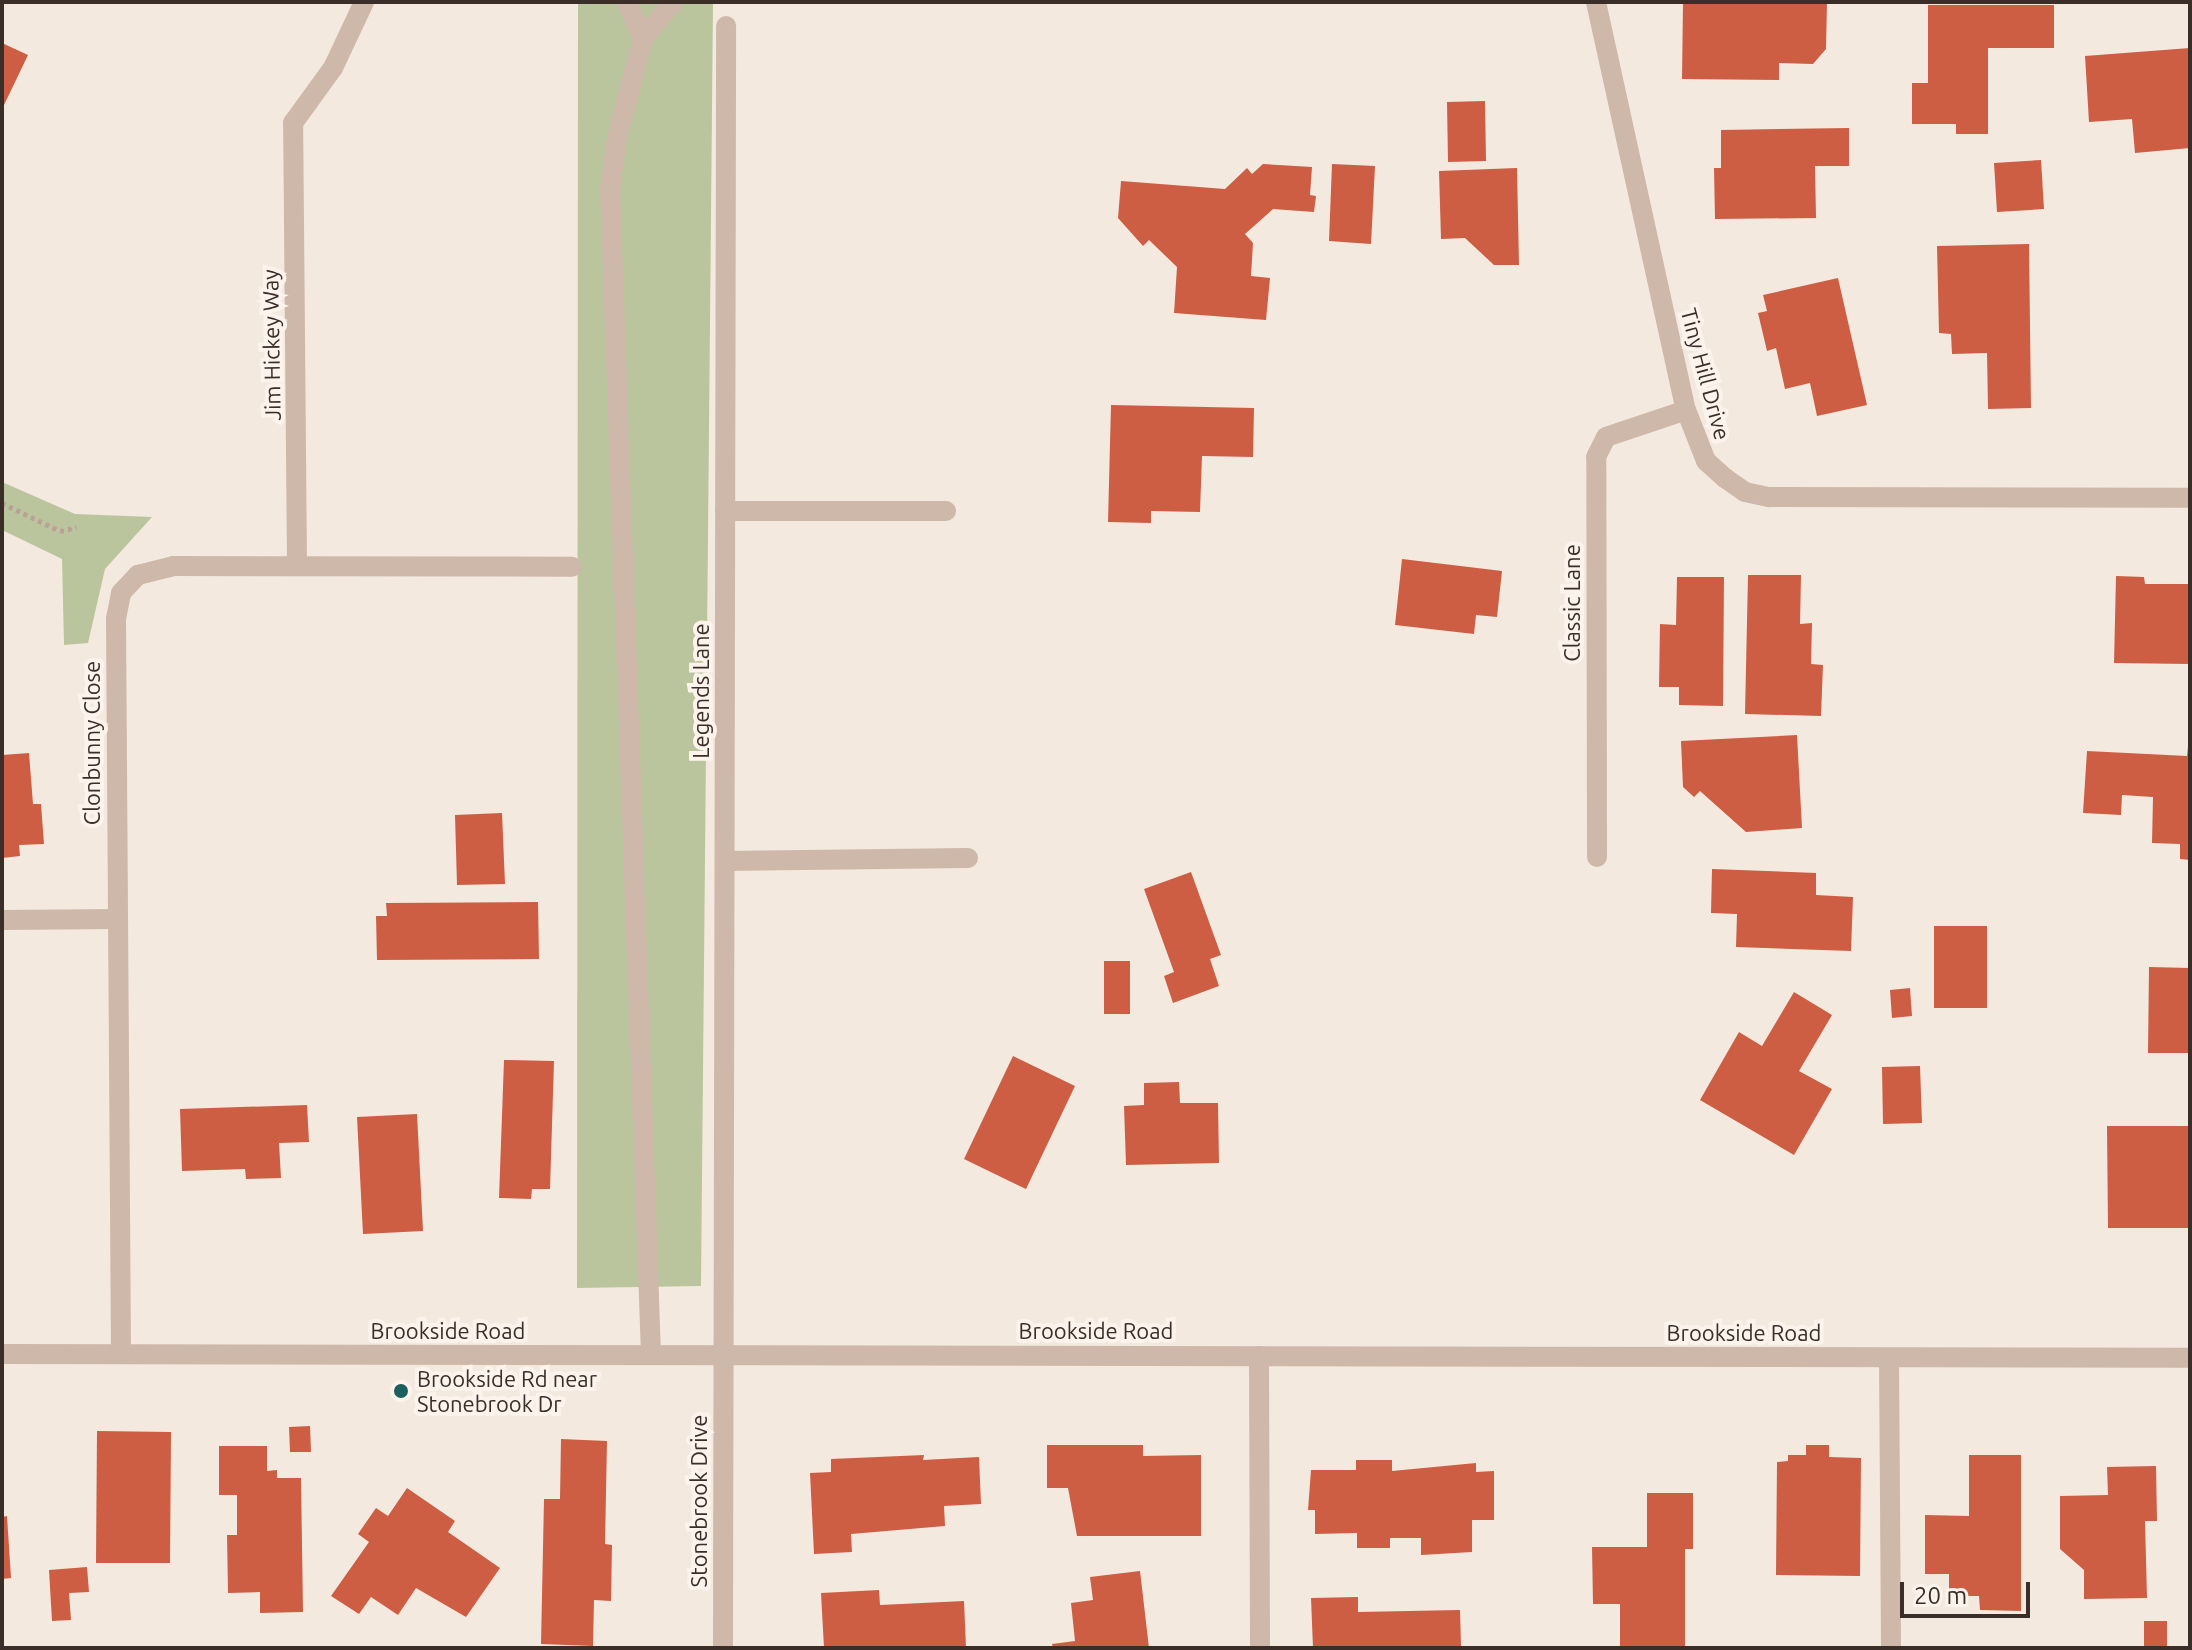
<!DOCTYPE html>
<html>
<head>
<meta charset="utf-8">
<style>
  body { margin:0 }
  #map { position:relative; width:2192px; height:1650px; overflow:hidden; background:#f4e9df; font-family:Ubuntu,sans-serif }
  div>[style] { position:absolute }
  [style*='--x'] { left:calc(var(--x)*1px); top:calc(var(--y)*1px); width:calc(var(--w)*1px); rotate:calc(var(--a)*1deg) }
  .green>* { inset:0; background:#bac59d }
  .building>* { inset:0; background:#cd5d43 }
  .path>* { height:5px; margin-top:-2.5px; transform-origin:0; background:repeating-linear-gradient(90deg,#baa193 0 4px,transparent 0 8px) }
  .minor>* { height:20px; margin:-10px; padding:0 10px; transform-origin:10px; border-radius:10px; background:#ceb8a9 }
  .dots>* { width:22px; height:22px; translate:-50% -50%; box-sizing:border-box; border:4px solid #fbf3ec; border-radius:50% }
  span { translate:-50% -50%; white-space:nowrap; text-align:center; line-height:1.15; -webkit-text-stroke:8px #fbf3ec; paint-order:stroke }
  .street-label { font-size:22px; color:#3b2e29 }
  .poi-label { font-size:22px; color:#3b2e29 }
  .left { translate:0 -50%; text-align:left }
  .frame { position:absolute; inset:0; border:4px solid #3b2e29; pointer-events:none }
  .scale { position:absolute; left:1900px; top:1582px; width:130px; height:36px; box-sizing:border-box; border:4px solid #3b2e29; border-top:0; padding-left:10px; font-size:24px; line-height:28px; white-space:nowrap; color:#3b2e29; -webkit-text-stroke:6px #fbf3ec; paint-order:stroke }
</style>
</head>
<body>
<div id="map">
  <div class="green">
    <div style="clip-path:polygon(578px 2px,713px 2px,701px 1286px,577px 1288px)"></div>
    <div style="clip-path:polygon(2px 482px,75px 514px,152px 517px,105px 569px,88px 643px,64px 645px,62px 559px,2px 530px)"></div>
  </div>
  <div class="building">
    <div style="clip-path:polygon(1683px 2px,1827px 2px,1826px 49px,1813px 64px,1779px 63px,1779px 80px,1682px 79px)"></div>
    <div style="clip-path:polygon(1928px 5px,2054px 5px,2054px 48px,1988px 48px,1988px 134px,1956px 134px,1956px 124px,1912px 124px,1912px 83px,1928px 83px)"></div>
    <div style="clip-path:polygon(2px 43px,28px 55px,4px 105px,2px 104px)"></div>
    <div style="clip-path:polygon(2190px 48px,2190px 148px,2135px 153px,2132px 119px,2089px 122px,2085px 56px)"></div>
    <div style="clip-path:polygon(1485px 101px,1486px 161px,1448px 162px,1447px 102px)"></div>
    <div style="clip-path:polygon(1849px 128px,1849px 166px,1815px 166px,1816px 218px,1715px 219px,1714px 168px,1721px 168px,1721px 130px)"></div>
    <div style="clip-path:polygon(2041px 160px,2044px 209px,1997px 212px,1994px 163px)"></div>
    <div style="clip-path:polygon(1263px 164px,1312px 167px,1310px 195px,1316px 196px,1314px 212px,1273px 209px,1245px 234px,1253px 243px,1251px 276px,1270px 278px,1266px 320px,1174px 313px,1177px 267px,1149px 240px,1143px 246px,1118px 218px,1121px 181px,1225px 189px,1247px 168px,1252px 174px)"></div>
    <div style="clip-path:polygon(1332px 164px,1375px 166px,1371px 244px,1329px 241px)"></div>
    <div style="clip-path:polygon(1517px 168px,1519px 265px,1494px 265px,1465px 238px,1441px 239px,1439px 171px)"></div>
    <div style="clip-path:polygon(2029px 244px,2031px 408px,1988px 409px,1987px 353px,1952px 354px,1951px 334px,1939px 333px,1937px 246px)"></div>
    <div style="clip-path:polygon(1838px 278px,1867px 405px,1817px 416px,1810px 383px,1785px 389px,1776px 348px,1767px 351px,1758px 313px,1767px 311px,1763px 295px)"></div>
    <div style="clip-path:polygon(1111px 405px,1254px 408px,1253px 457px,1202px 456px,1200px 512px,1151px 511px,1151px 523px,1108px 522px)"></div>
    <div style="clip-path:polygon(1402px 559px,1502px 571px,1497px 617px,1476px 615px,1474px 634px,1395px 625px)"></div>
    <div style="clip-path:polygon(1748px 575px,1801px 575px,1800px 624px,1812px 623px,1811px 664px,1823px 665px,1821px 716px,1745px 714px)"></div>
    <div style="clip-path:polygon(2116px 576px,2144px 577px,2145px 584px,2190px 584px,2190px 664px,2114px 663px)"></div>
    <div style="clip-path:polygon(1677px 577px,1724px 577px,1723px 706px,1679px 705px,1679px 687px,1659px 687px,1660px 624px,1676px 625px)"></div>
    <div style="clip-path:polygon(1797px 735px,1802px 828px,1746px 832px,1700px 791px,1694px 797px,1683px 787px,1681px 741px)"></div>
    <div style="clip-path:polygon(2188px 747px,2190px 860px,2180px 859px,2180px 844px,2152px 843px,2153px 797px,2122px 795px,2121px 815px,2083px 813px,2087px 751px,2187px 756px)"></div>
    <div style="clip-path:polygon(29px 753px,33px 804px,41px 804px,44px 844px,19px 845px,20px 856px,2px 858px,2px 755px)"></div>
    <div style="clip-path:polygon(502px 813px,505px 884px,457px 885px,455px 815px)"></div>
    <div style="clip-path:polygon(1712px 869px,1816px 873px,1816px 895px,1853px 897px,1851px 951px,1736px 947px,1737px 914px,1711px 913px)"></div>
    <div style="clip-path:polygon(1191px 872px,1221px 955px,1210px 959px,1219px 986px,1173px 1003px,1164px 976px,1174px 972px,1144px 889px)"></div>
    <div style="clip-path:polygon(538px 902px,539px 959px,377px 960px,376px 916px,387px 916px,386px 903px)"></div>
    <div style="clip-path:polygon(1934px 926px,1987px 926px,1987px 1008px,1934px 1008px)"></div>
    <div style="clip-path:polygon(1104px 961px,1130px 961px,1130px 1014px,1104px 1014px)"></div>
    <div style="clip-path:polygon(2149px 967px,2190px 968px,2190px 1053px,2148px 1053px)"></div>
    <div style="clip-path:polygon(1910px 988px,1912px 1016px,1892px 1018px,1890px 990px)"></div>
    <div style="clip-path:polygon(1794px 992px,1832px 1015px,1799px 1071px,1832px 1089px,1794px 1155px,1700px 1100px,1739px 1032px,1762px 1046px)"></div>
    <div style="clip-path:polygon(1013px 1056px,1075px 1086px,1026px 1189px,964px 1159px)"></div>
    <div style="clip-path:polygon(504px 1060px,554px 1061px,550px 1189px,532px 1189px,531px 1199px,499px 1198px)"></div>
    <div style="clip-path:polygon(1920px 1066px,1922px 1123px,1883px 1124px,1882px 1067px)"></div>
    <div style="clip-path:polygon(1179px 1082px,1180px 1103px,1218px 1103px,1219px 1163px,1126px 1165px,1124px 1106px,1144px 1105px,1144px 1083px)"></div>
    <div style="clip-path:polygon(307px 1105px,309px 1142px,279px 1143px,281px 1178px,246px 1179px,245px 1169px,182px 1171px,180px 1109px)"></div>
    <div style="clip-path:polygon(417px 1114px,423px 1231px,363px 1234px,357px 1117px)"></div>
    <div style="clip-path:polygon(2107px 1126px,2190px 1126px,2190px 1228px,2108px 1228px)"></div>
    <div style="clip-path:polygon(310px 1426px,311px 1452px,290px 1452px,289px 1427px)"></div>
    <div style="clip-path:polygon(97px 1431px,171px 1432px,170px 1563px,96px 1563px)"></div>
    <div style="clip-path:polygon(561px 1439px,607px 1441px,605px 1544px,612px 1545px,611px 1601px,594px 1600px,593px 1646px,541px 1644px,544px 1499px,560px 1499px)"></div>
    <div style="clip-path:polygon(1047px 1445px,1143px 1445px,1143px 1456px,1201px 1455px,1201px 1536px,1077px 1536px,1068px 1488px,1047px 1488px)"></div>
    <div style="clip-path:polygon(1806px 1445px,1829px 1445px,1829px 1457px,1861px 1458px,1860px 1576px,1776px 1575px,1777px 1462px,1788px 1461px,1788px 1455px,1806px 1455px)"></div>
    <div style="clip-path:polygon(219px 1446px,267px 1446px,267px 1471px,277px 1470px,277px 1478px,301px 1478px,303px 1612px,260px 1613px,260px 1592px,228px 1593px,227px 1535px,237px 1535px,237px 1495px,219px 1495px)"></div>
    <div style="clip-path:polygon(924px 1455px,923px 1460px,979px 1457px,981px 1504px,944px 1506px,945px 1526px,851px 1534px,852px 1552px,814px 1554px,810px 1473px,831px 1472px,831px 1459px)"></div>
    <div style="clip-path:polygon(1969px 1455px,2021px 1455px,2021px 1611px,1980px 1610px,1979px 1596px,1949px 1596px,1949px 1574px,1925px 1574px,1925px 1515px,1969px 1516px)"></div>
    <div style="clip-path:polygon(1356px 1460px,1392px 1460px,1392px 1471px,1476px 1463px,1476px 1472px,1494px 1471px,1494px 1520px,1472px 1520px,1472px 1552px,1421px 1555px,1421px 1538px,1390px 1538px,1390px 1548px,1357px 1548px,1357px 1533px,1315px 1534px,1315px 1510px,1308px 1510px,1311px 1470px,1356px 1470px)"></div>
    <div style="clip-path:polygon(2156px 1466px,2157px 1521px,2145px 1521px,2147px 1598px,2084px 1599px,2084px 1570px,2060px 1549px,2060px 1496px,2108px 1495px,2107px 1467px)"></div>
    <div style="clip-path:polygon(407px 1488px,455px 1521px,448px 1532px,500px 1568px,466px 1617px,416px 1588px,398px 1615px,371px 1597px,359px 1614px,331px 1596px,369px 1542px,358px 1534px,376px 1508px,388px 1516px)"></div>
    <div style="clip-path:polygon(1647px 1493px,1693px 1493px,1693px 1549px,1685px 1549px,1685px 1648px,1620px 1648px,1620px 1604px,1593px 1604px,1592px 1547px,1647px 1547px)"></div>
    <div style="clip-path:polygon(7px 1516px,11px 1578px,2px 1579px,2px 1517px)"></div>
    <div style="clip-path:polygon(87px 1567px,89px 1592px,69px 1593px,71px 1620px,52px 1621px,49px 1570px)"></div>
    <div style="clip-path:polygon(1140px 1571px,1149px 1648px,1053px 1648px,1052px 1644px,1075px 1641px,1071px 1603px,1093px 1600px,1090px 1577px)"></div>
    <div style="clip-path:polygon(879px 1590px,880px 1605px,964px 1601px,966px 1648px,824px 1648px,821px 1593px)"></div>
    <div style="clip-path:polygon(1358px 1597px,1358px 1612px,1460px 1610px,1461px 1646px,1313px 1648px,1311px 1598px)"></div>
    <div style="clip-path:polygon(2144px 1621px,2167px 1621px,2167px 1648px,2144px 1648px)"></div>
  </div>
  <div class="path">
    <div style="--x:2;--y:503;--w:64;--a:25.8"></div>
    <div style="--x:60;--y:531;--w:17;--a:-13"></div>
  </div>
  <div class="minor">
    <div style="--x:627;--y:2;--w:40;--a:66.6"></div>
    <div style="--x:1596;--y:2;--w:418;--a:77.6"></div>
    <div style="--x:1686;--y:410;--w:55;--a:68.6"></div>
    <div style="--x:1706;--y:461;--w:25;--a:42"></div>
    <div style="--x:1725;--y:478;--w:24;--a:35"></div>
    <div style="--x:1745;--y:492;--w:25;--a:12"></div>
    <div style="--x:1769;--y:497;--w:421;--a:0.1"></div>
    <div style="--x:725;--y:511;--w:221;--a:0"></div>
    <div style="--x:297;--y:566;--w:443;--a:-90.5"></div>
    <div style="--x:293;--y:123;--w:68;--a:-54"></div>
    <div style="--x:333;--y:68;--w:73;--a:-64.8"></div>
    <div style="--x:1597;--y:857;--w:400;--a:-90.1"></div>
    <div style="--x:1596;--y:457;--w:22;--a:-63"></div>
    <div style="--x:1606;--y:437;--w:84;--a:-18.6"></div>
    <div style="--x:725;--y:861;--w:243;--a:-0.7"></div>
    <div style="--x:2;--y:920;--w:115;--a:-0.5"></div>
    <div style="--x:2;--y:1354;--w:2188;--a:0.1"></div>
    <div style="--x:121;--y:1354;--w:735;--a:-90.39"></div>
    <div style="--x:116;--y:619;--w:26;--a:-79"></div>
    <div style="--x:121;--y:593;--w:25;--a:-47"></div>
    <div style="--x:138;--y:575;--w:36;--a:-14"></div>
    <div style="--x:173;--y:566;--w:399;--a:0.1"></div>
    <div style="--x:651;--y:1355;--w:1167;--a:-92.01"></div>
    <div style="--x:610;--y:189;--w:51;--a:-82.2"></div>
    <div style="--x:617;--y:138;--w:102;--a:-75.3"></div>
    <div style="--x:643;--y:39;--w:48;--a:-51"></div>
    <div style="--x:1259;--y:1356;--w:292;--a:89.8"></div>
    <div style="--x:1889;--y:1358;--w:290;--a:89.6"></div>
    <div style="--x:723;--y:1648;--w:1622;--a:-89.89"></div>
  </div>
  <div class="dots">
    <div style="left:401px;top:1391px;background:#1c5f5f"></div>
  </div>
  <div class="street-label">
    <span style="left:271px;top:345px;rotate:-91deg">Jim Hickey Way</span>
    <span style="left:1706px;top:374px;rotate:75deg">Tiny Hill Drive</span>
    <span style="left:1572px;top:603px;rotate:-90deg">Classic Lane</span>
    <span style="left:701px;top:691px;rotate:-90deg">Legends Lane</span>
    <span style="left:92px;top:743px;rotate:-90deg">Clonbunny Close</span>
    <span style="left:448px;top:1331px">Brookside Road</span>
    <span style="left:1096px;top:1331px">Brookside Road</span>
    <span style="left:1744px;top:1333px">Brookside Road</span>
    <span style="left:699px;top:1501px;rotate:-90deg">Stonebrook Drive</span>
  </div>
  <div class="poi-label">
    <span class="left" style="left:417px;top:1391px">Brookside Rd near<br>Stonebrook Dr</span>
  </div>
  <div class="frame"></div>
  <div class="scale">20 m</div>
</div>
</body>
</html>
